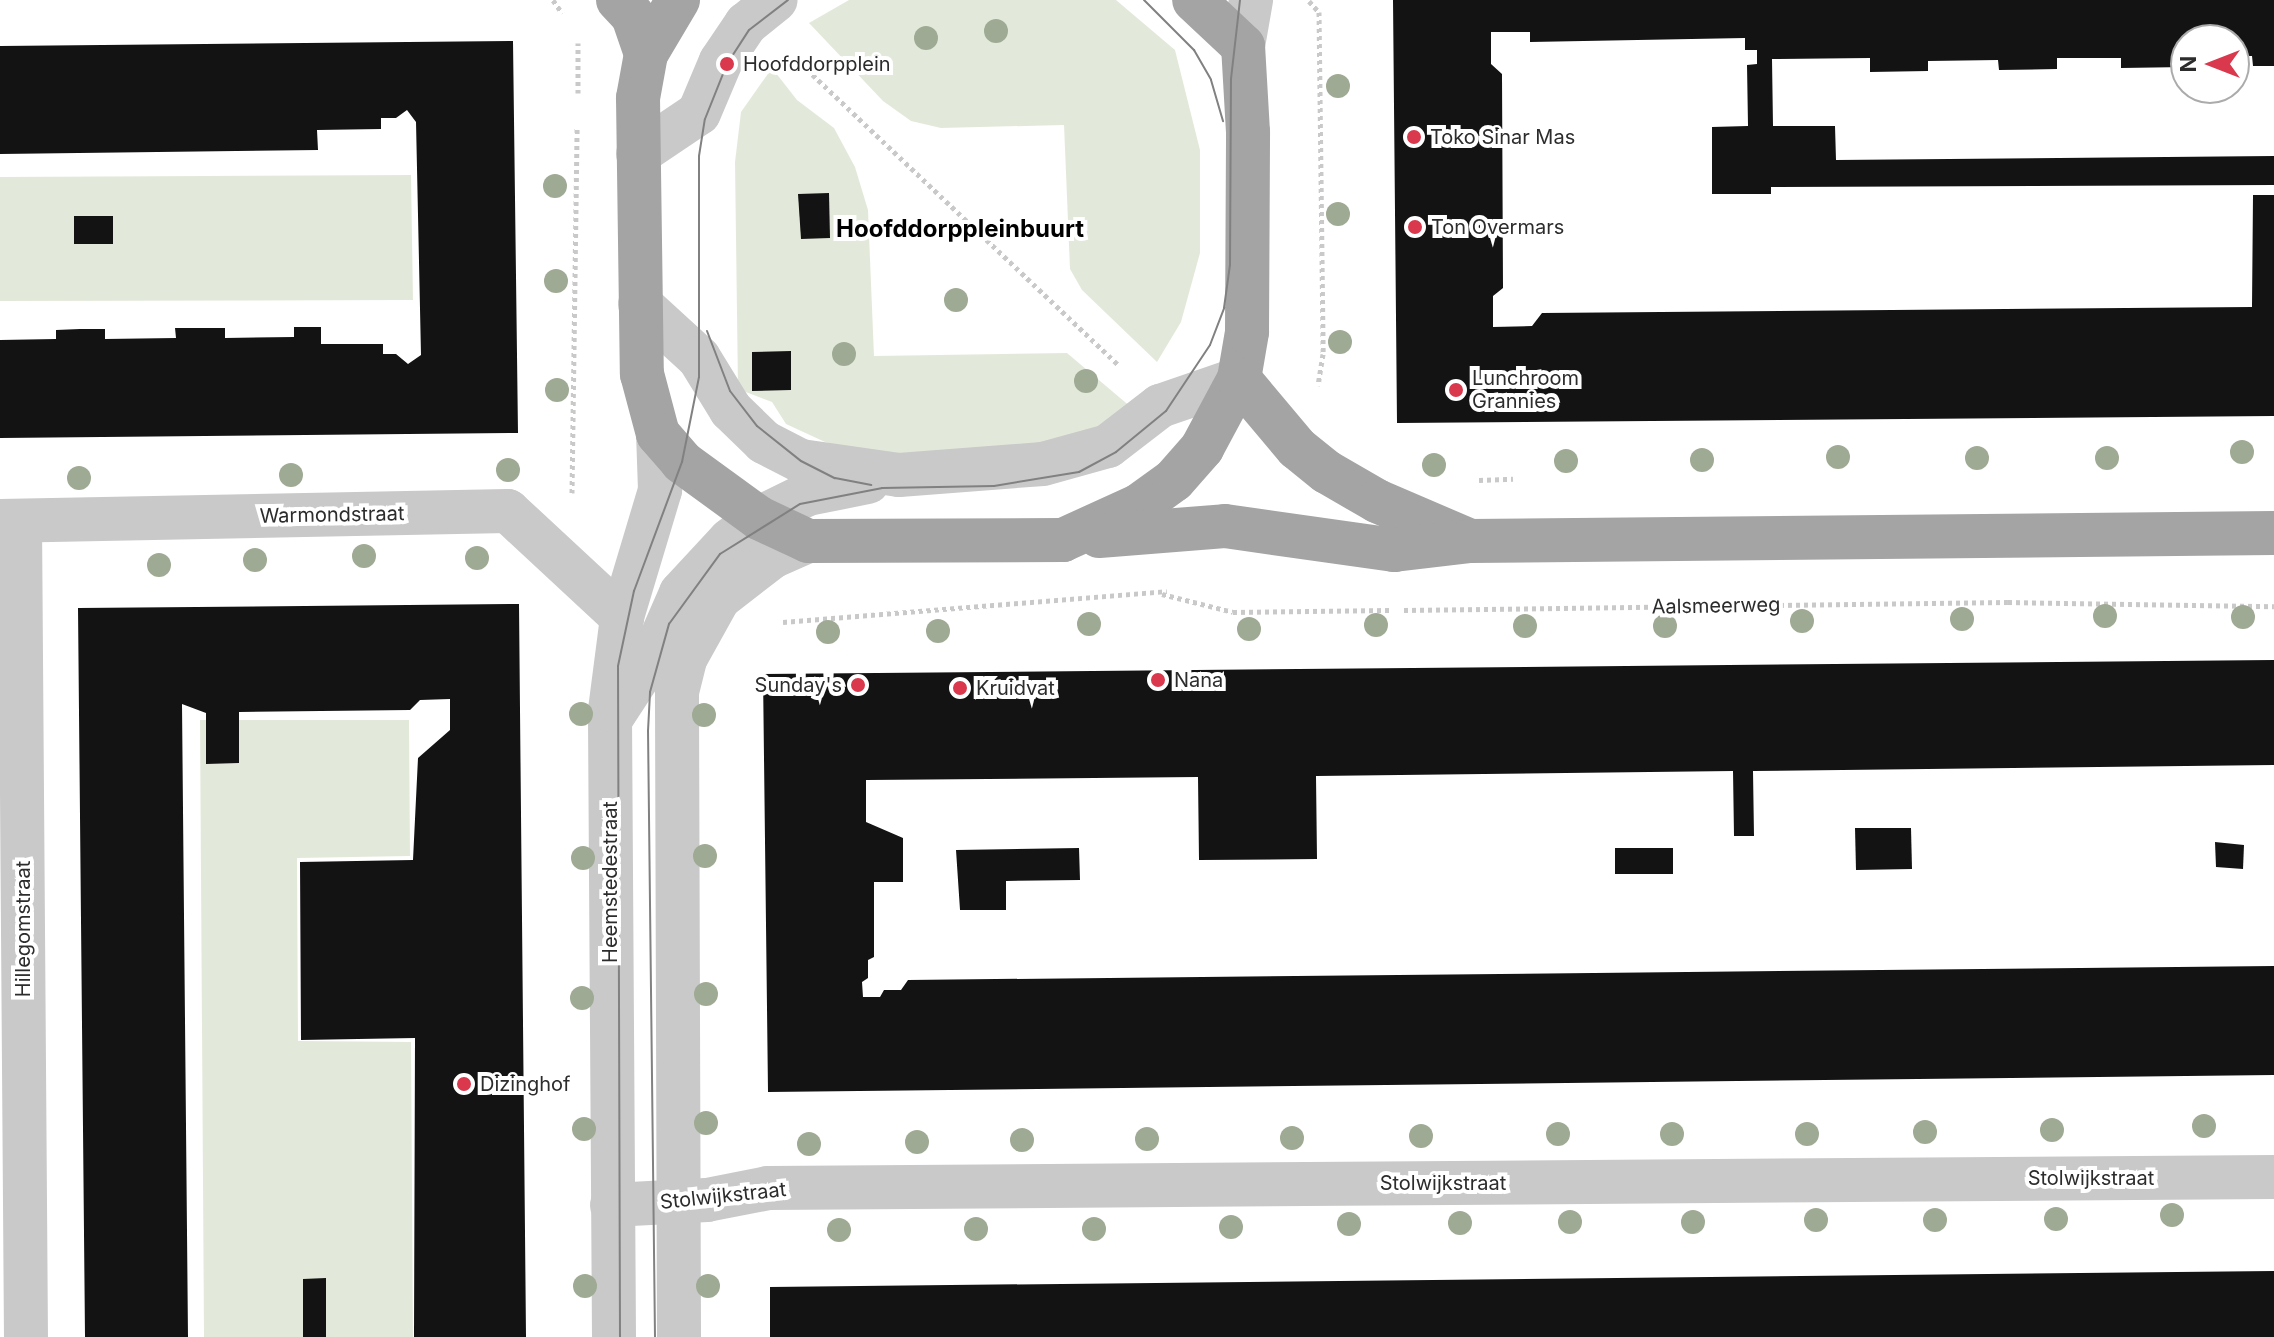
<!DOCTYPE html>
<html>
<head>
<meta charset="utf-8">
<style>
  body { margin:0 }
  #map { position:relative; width:2274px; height:1337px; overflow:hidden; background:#fff; font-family:Inter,sans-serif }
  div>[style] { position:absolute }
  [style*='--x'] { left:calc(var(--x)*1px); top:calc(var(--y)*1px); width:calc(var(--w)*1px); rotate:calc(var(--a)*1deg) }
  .green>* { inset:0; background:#e3e9da }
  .building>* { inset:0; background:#131313 }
  .path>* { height:5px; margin-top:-2.5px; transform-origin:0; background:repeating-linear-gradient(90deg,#c9c9c9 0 4px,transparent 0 8px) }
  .minor>* { height:44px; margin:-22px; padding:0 22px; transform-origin:22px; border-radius:22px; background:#c9c9c9 }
  .major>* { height:44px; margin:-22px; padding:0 22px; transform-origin:22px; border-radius:22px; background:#a4a4a4 }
  .tram>* { height:2px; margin:-1px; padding:0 1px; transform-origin:1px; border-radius:1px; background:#818181 }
  .trees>* { width:24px; height:24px; margin:-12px; border-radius:50%; background:#9faa94 }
  .dots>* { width:22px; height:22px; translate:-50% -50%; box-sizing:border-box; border:4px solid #fff; border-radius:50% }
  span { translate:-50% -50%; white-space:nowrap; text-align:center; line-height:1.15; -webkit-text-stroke:8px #fff; paint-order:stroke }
  .poi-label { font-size:20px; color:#2c2c2c }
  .left { translate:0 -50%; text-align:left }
  .right { translate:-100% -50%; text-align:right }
  .street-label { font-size:20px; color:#2c2c2c }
  .quarter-label { font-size:24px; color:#000; font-weight:700 }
  .north { position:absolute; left:2170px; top:24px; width:80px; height:80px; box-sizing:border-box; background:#fff; border:2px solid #ababab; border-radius:50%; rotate:270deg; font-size:22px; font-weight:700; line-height:32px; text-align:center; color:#2c2c2c }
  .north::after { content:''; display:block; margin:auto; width:28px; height:36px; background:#d9384d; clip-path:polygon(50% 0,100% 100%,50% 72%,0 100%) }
</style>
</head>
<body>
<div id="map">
  <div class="green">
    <div style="clip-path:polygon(849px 0,1116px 0,1175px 50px,1200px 150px,1200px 253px,1181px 322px,1157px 362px,1082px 290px,1070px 269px,1064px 125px,941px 128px,911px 121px,883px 101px,809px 23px)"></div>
    <div style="clip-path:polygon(772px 68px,797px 100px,834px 128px,855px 167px,868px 210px,874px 356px,1067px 353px,1132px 408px,1062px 446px,888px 459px,825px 442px,786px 424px,772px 402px,738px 389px,735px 162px,741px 112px)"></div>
    <div style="clip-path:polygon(411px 175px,413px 300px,0 301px,0 177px)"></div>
    <div style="clip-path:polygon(200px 720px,409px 720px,410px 856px,297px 858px,298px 1041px,411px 1042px,413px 1337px,204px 1337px)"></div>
  </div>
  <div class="building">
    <div style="clip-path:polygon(1393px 0,2274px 0,2274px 66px,2253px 66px,2252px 56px,2234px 56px,2234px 40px,2186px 40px,2186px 67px,2121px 68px,2121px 58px,2057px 58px,2057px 69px,1999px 70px,1998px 60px,1928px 61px,1928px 71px,1870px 72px,1870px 58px,1772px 59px,1773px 126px,1835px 126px,1836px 160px,2274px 156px,2274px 185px,1771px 187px,1771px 194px,1712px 194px,1712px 127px,1748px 126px,1747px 65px,1757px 64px,1757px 50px,1745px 50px,1745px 38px,1530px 42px,1530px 32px,1491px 32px,1491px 64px,1502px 74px,1503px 288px,1493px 296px,1493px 327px,1532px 326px,1542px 313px,2252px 307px,2253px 195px,2274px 195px,2274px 416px,1397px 423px)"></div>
    <div style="clip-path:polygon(513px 41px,518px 433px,0 438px,0 340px,56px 339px,56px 330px,80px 329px,105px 329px,105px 339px,176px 338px,175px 328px,225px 328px,225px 338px,294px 337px,294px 327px,321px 327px,321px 344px,383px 344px,383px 354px,396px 354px,408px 364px,421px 355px,416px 122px,407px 110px,396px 118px,381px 118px,381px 129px,317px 130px,318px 150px,0 154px,0 46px)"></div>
    <div style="clip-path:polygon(829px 193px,830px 238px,801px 239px,798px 194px)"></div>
    <div style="clip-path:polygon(74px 216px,113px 216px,113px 244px,74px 244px)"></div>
    <div style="clip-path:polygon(791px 351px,791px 390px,752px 391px,752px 352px)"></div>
    <div style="clip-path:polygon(519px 604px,526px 1337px,414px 1337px,415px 1038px,301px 1040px,300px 862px,413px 860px,418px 758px,450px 730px,450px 699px,420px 700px,410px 710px,239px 712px,239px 763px,206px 764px,206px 713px,182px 704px,188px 1337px,85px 1337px,78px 608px)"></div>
    <div style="clip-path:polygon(2274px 660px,2274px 765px,1753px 771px,1754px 836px,1734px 836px,1733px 771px,1316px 776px,1317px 859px,1199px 860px,1198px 777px,866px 780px,866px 822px,903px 838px,903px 882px,874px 882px,874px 957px,868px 960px,868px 978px,862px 982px,863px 997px,880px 997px,884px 990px,901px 990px,908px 980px,2274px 966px,2274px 1075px,768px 1092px,763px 674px)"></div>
    <div style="clip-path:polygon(1855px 828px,1911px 828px,1912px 869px,1856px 870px)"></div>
    <div style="clip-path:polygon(2215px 842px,2244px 845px,2243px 869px,2216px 867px)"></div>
    <div style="clip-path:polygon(1079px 848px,1080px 880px,1006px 881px,1006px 910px,960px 910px,956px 850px)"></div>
    <div style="clip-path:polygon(1615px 848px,1673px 848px,1673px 874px,1615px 874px)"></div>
    <div style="clip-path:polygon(2274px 1271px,2274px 1337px,770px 1337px,770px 1287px)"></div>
    <div style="clip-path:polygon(326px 1278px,326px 1337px,303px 1337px,303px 1279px)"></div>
  </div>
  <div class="path">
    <div style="--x:553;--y:0;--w:16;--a:55"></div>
    <div style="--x:1309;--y:1;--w:15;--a:48"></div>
    <div style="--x:1319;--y:12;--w:342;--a:89.3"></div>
    <div style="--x:1323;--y:354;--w:32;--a:99"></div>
    <div style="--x:795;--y:58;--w:446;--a:43.5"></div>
    <div style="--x:578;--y:93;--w:50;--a:-90"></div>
    <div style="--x:1479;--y:480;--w:34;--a:-2"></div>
    <div style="--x:572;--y:493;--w:366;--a:-89.2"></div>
    <div style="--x:1162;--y:594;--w:73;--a:14.2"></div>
    <div style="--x:1233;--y:612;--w:157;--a:-0.7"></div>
    <div style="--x:1404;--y:610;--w:604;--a:-0.76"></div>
    <div style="--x:2008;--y:602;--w:266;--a:0.9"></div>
    <div style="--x:783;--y:622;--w:385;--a:-4.6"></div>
  </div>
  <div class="minor">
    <div style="--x:1243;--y:46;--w:47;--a:-80.1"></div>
    <div style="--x:638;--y:154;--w:73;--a:-33.9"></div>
    <div style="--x:699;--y:113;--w:56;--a:-67.1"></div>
    <div style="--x:721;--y:61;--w:45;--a:-56"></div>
    <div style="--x:746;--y:24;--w:38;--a:-39"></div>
    <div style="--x:640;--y:304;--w:80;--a:42.5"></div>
    <div style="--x:699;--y:358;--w:61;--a:58.4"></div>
    <div style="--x:731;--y:410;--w:46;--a:44.1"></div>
    <div style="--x:764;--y:442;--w:42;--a:27.2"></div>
    <div style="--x:801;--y:461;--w:99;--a:8.1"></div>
    <div style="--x:899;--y:475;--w:144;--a:-4.4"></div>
    <div style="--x:1043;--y:464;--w:67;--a:-15.5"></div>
    <div style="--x:1108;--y:446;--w:66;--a:-37.6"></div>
    <div style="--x:1160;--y:406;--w:83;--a:-18.9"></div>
    <div style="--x:0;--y:521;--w:508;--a:-1.13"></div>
    <div style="--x:508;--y:511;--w:156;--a:42.9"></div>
    <div style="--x:20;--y:521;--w:816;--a:89.58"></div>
    <div style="--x:614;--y:714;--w:79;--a:-56.9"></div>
    <div style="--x:657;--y:648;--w:60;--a:-66.4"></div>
    <div style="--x:681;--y:593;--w:72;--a:-47.2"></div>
    <div style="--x:730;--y:540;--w:36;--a:-37"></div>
    <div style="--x:759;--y:518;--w:55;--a:-26.1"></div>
    <div style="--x:808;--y:494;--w:61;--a:-11.3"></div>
    <div style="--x:612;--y:1205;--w:95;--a:-3"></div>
    <div style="--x:707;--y:1200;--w:62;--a:-11.1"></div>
    <div style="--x:768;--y:1188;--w:1506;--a:-0.42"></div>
    <div style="--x:614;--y:1337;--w:627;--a:-90.37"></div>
    <div style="--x:610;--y:710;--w:94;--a:-82.6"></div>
    <div style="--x:622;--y:617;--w:133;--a:-73.3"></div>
    <div style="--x:660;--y:490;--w:56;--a:-92"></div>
    <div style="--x:679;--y:1337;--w:645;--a:-90.18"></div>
    <div style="--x:677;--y:692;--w:34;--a:-76"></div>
    <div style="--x:685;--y:659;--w:70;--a:-60.9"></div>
    <div style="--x:719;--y:598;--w:67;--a:-37.7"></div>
    <div style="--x:772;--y:557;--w:39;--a:-24"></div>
  </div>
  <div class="major">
    <div style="--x:618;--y:0;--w:22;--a:47"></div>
    <div style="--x:633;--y:16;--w:40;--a:71.1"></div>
    <div style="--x:678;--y:0;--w:63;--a:120.7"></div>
    <div style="--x:646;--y:54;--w:45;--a:100.3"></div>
    <div style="--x:638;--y:98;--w:276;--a:89.2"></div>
    <div style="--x:642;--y:374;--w:62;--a:75.1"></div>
    <div style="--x:658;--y:434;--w:37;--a:49"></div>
    <div style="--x:682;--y:462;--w:95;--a:36"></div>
    <div style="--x:759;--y:518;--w:54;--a:25.1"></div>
    <div style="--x:808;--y:541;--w:255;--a:-0.2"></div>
    <div style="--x:1063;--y:540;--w:82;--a:-24.4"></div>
    <div style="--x:1138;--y:506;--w:44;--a:-35.8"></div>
    <div style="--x:1174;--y:480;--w:43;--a:-48.8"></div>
    <div style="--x:1202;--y:448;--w:78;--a:-61.8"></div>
    <div style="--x:1239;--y:379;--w:48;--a:-80.3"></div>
    <div style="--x:1247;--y:332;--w:200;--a:-89.7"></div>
    <div style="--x:1248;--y:132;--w:86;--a:-93.3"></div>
    <div style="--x:1243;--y:46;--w:67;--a:-136.8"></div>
    <div style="--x:1239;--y:379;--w:90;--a:50"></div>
    <div style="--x:1297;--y:448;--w:38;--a:39"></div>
    <div style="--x:1327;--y:472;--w:58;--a:30.1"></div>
    <div style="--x:1377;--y:501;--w:99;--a:23.2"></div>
    <div style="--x:1099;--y:536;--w:126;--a:-4.5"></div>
    <div style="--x:1225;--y:526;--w:171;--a:8.1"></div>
    <div style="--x:1394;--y:550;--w:77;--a:-6.8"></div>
    <div style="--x:1470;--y:541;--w:804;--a:-0.57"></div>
  </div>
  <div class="tram">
    <div style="--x:1144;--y:0;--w:71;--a:45"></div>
    <div style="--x:1194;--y:50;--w:34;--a:60"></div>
    <div style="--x:1211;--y:80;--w:43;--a:73.7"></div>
    <div style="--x:707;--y:331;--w:64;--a:69"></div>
    <div style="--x:730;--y:391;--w:44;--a:52.4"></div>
    <div style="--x:757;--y:426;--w:56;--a:38.5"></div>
    <div style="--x:801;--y:461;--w:38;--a:27"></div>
    <div style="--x:835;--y:478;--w:37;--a:11"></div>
    <div style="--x:620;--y:1337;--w:671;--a:-90.17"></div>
    <div style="--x:618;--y:666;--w:77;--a:-78"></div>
    <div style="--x:634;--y:591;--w:138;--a:-69.6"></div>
    <div style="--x:682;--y:462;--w:87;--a:-78.7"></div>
    <div style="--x:699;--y:377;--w:221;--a:-90"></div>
    <div style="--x:699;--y:156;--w:37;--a:-81"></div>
    <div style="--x:705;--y:119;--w:59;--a:-68.2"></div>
    <div style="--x:727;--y:64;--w:40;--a:-57.1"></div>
    <div style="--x:749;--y:30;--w:49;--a:-37.6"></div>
    <div style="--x:655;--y:1337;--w:606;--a:-90.66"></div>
    <div style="--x:648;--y:731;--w:39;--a:-87"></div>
    <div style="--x:650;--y:692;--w:71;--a:-74.4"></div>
    <div style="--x:669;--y:624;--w:87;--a:-53.9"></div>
    <div style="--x:720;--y:554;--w:94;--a:-32"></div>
    <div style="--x:800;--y:504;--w:84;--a:-11"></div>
    <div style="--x:882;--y:488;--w:112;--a:-1"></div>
    <div style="--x:994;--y:486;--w:86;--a:-9.4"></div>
    <div style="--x:1079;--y:472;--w:42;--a:-28.4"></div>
    <div style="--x:1116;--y:452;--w:65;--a:-39.4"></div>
    <div style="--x:1166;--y:411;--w:79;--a:-56.3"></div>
    <div style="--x:1210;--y:345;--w:40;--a:-69"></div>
    <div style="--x:1224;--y:308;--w:43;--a:-82.1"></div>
    <div style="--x:1230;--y:265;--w:186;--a:-89.7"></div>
    <div style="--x:1231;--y:79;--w:80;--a:-83.5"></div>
  </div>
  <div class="trees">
    <div style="left:996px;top:31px"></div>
    <div style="left:926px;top:38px"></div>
    <div style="left:1338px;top:86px"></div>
    <div style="left:555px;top:186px"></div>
    <div style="left:1338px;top:214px"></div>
    <div style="left:556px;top:281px"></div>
    <div style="left:956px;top:300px"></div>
    <div style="left:1340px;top:342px"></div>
    <div style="left:844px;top:354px"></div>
    <div style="left:1086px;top:381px"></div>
    <div style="left:557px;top:390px"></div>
    <div style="left:2242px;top:452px"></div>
    <div style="left:1838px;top:457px"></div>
    <div style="left:1977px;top:458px"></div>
    <div style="left:2107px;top:458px"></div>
    <div style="left:1702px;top:460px"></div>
    <div style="left:1566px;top:461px"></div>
    <div style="left:1434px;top:465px"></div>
    <div style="left:508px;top:470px"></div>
    <div style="left:291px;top:475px"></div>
    <div style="left:79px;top:478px"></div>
    <div style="left:364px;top:556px"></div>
    <div style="left:477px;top:558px"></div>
    <div style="left:255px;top:560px"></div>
    <div style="left:159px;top:565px"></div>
    <div style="left:2105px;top:616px"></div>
    <div style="left:2243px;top:617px"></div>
    <div style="left:1962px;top:619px"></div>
    <div style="left:1802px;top:621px"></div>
    <div style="left:1089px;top:624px"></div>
    <div style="left:1376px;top:625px"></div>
    <div style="left:1525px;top:626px"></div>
    <div style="left:1665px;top:626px"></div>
    <div style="left:1249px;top:629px"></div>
    <div style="left:938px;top:631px"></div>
    <div style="left:828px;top:632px"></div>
    <div style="left:581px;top:714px"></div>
    <div style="left:704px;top:715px"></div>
    <div style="left:705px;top:856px"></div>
    <div style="left:583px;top:858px"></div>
    <div style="left:706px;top:994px"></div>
    <div style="left:582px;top:998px"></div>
    <div style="left:706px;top:1123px"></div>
    <div style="left:2204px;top:1126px"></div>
    <div style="left:584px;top:1129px"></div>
    <div style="left:2052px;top:1130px"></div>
    <div style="left:1925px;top:1132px"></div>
    <div style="left:1558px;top:1134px"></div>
    <div style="left:1672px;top:1134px"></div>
    <div style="left:1807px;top:1134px"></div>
    <div style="left:1421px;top:1136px"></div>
    <div style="left:1292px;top:1138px"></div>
    <div style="left:1147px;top:1139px"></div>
    <div style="left:1022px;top:1140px"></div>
    <div style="left:917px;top:1142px"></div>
    <div style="left:809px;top:1144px"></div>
    <div style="left:2172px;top:1215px"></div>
    <div style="left:2056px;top:1219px"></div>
    <div style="left:1816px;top:1220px"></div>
    <div style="left:1935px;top:1220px"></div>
    <div style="left:1570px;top:1222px"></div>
    <div style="left:1693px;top:1222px"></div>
    <div style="left:1460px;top:1223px"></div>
    <div style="left:1349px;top:1224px"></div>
    <div style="left:1231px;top:1227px"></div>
    <div style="left:976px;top:1229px"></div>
    <div style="left:1094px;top:1229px"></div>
    <div style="left:839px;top:1230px"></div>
    <div style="left:585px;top:1286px"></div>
    <div style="left:708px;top:1286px"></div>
  </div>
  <div class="dots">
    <div style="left:727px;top:64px;background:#d9384d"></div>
    <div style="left:1414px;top:137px;background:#d9384d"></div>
    <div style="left:1415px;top:227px;background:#d9384d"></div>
    <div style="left:1456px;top:390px;background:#d9384d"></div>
    <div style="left:1158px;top:680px;background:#d9384d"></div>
    <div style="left:858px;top:685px;background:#d9384d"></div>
    <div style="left:960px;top:688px;background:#d9384d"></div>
    <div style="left:464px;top:1084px;background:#d9384d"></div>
  </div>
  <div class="poi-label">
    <span class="left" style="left:743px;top:64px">Hoofddorpplein</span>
    <span class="left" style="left:1430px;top:137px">Toko Sinar Mas</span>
    <span class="left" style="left:1431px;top:227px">Ton Overmars</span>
    <span class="left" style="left:1472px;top:390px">Lunchroom<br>Grannies</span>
    <span class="left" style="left:1174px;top:680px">Nana</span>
    <span class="right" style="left:842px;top:685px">Sunday's</span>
    <span class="left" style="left:976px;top:688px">Kruidvat</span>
    <span class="left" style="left:480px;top:1084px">Dizinghof</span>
  </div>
  <div class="street-label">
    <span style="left:332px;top:515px;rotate:-1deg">Warmondstraat</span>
    <span style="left:1716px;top:606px;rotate:-1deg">Aalsmeerweg</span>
    <span style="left:610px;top:882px;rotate:-90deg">Heemstedestraat</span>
    <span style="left:23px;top:929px;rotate:-90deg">Hillegomstraat</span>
    <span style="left:2091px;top:1178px">Stolwijkstraat</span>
    <span style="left:1443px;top:1183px">Stolwijkstraat</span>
    <span style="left:723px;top:1196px;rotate:-6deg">Stolwijkstraat</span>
  </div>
  <div class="quarter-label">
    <span style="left:960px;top:229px">Hoofddorppleinbuurt</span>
  </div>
  <div class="north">N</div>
</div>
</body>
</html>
